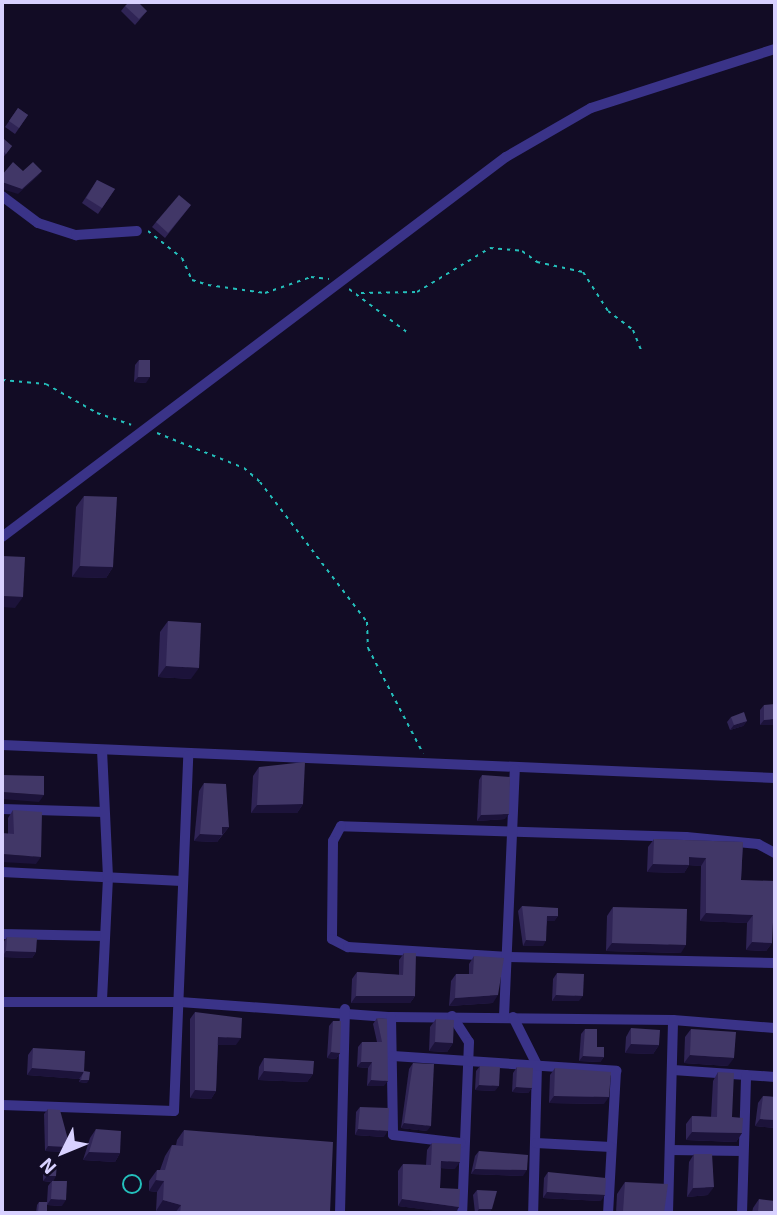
<!DOCTYPE html>
<html>
<head>
<meta charset="utf-8">
<style>
  body { margin:0 }
  #map { position:relative; width:777px; height:1215px; overflow:hidden; background:#120c25; font-family:"Exo 2",sans-serif }
  div>[style] { position:absolute }
  [style*='--x'] { left:calc(var(--x)*1px); top:calc(var(--y)*1px); width:calc(var(--w)*1px); rotate:calc(var(--a)*1deg) }
  .path>* { height:2px; margin-top:-1px; transform-origin:0; background:repeating-linear-gradient(90deg,#24c0bc 0 3.5px,transparent 0 8.5px) }
  .path>.ring { margin:-1px; padding:0; box-sizing:content-box; background:none; border:2px solid #24c0bc; border-radius:50% }
  .street>* { height:10px; margin:-5px; padding:0 5px; transform-origin:5px; border-radius:5px; background:#3a3388 }
  .wall>* { inset:0; background:#2f2455 }
  .shaded-wall>* { inset:0; background:#1c133a }
  .building>* { inset:0; background:#413767 }
  span { translate:-50% -50%; white-space:nowrap; text-align:center; line-height:1.15; -webkit-text-stroke:7px #120c25; paint-order:stroke }
  .frame { position:absolute; inset:0; border:4px solid #d8d1ff; pointer-events:none }
  .north { position:absolute; left:28px; top:1117px; width:70px; height:70px; -webkit-text-stroke:5px #120c25; paint-order:stroke; rotate:227deg; font-size:19px; font-weight:700; line-height:28px; text-align:center; color:#d8d1ff }
  .north::after { content:''; display:block; margin:auto; width:24px; height:32px; background:#d8d1ff; clip-path:polygon(50% 0,100% 100%,50% 72%,0 100%) }
</style>
</head>
<body>
<div id="map">
  <div class="path">
    <div style="--x:148;--y:231;--w:43;--a:38.5"></div>
    <div style="--x:182;--y:258;--w:24;--a:66"></div>
    <div style="--x:192;--y:280;--w:17;--a:17"></div>
    <div style="--x:208;--y:285;--w:58;--a:8"></div>
    <div style="--x:265;--y:293;--w:49;--a:-19.2"></div>
    <div style="--x:311;--y:277;--w:18;--a:6"></div>
    <div style="--x:349;--y:289;--w:72;--a:36.6"></div>
    <div style="--x:361;--y:293;--w:56;--a:-1"></div>
    <div style="--x:417;--y:292;--w:85;--a:-31.1"></div>
    <div style="--x:490;--y:248;--w:32;--a:5"></div>
    <div style="--x:522;--y:251;--w:19;--a:36"></div>
    <div style="--x:537;--y:262;--w:47;--a:12.3"></div>
    <div style="--x:583;--y:272;--w:46;--a:57.3"></div>
    <div style="--x:608;--y:311;--w:31;--a:37"></div>
    <div style="--x:633;--y:330;--w:24;--a:68"></div>
    <div style="--x:2;--y:380;--w:44;--a:5.2"></div>
    <div style="--x:46;--y:384;--w:59;--a:29.6"></div>
    <div style="--x:97;--y:413;--w:36;--a:19"></div>
    <div style="--x:157;--y:433;--w:94;--a:21.9"></div>
    <div style="--x:244;--y:468;--w:21;--a:41"></div>
    <div style="--x:260;--y:482;--w:176;--a:52.6"></div>
    <div style="--x:367;--y:622;--w:26;--a:88"></div>
    <div style="--x:368;--y:648;--w:119;--a:62.4"></div>
    <div class="ring" style="left:123px;top:1175px;width:16px;height:16px"></div>
  </div>
  <div class="street">
    <div style="--x:2;--y:196;--w:45;--a:36.9"></div>
    <div style="--x:38;--y:223;--w:40;--a:18"></div>
    <div style="--x:76;--y:235;--w:61;--a:-3.8"></div>
    <div style="--x:2;--y:537;--w:631;--a:-37.02"></div>
    <div style="--x:506;--y:157;--w:98;--a:-30"></div>
    <div style="--x:591;--y:108;--w:193;--a:-17.8"></div>
    <div style="--x:2;--y:745;--w:774;--a:2.44"></div>
    <div style="--x:2;--y:809;--w:102;--a:1.7"></div>
    <div style="--x:775;--y:853;--w:19;--a:-152"></div>
    <div style="--x:758;--y:844;--w:72;--a:-174.4"></div>
    <div style="--x:686;--y:837;--w:345;--a:-178.2"></div>
    <div style="--x:341;--y:826;--w:17;--a:118"></div>
    <div style="--x:333;--y:841;--w:98;--a:90.6"></div>
    <div style="--x:332;--y:939;--w:18;--a:27"></div>
    <div style="--x:348;--y:947;--w:161;--a:3.6"></div>
    <div style="--x:509;--y:957;--w:266;--a:1.3"></div>
    <div style="--x:2;--y:872;--w:180;--a:2.9"></div>
    <div style="--x:2;--y:934;--w:103;--a:1.1"></div>
    <div style="--x:102;--y:1000;--w:123;--a:-87.2"></div>
    <div style="--x:108;--y:877;--w:127;--a:-92.7"></div>
    <div style="--x:2;--y:1002;--w:178;--a:0"></div>
    <div style="--x:180;--y:1002;--w:212;--a:4.1"></div>
    <div style="--x:391;--y:1017;--w:282;--a:0.6"></div>
    <div style="--x:673;--y:1020;--w:102;--a:4.5"></div>
    <div style="--x:452;--y:1016;--w:31;--a:57"></div>
    <div style="--x:469;--y:1042;--w:171;--a:92.3"></div>
    <div style="--x:391;--y:1017;--w:118;--a:89"></div>
    <div style="--x:393;--y:1135;--w:68;--a:6.7"></div>
    <div style="--x:504;--y:1017;--w:248;--a:-87.5"></div>
    <div style="--x:513;--y:1017;--w:54;--a:63.4"></div>
    <div style="--x:537;--y:1065;--w:148;--a:91.5"></div>
    <div style="--x:393;--y:1056;--w:224;--a:3.8"></div>
    <div style="--x:616;--y:1071;--w:142;--a:93.2"></div>
    <div style="--x:673;--y:1070;--w:102;--a:3.9"></div>
    <div style="--x:2;--y:1105;--w:172;--a:2"></div>
    <div style="--x:174;--y:1111;--w:356;--a:-87.7"></div>
    <div style="--x:536;--y:1143;--w:75;--a:3.1"></div>
    <div style="--x:670;--y:1150;--w:73;--a:0.8"></div>
    <div style="--x:340;--y:1213;--w:204;--a:-88.6"></div>
    <div style="--x:668;--y:1213;--w:193;--a:-88.5"></div>
    <div style="--x:742;--y:1213;--w:138;--a:-88.3"></div>
  </div>
  <div class="wall">
    <div style="clip-path:polygon(125px 6px,147px 11px,135px 25px,121px 11px)"></div>
    <div style="clip-path:polygon(18px 108px,28px 115px,15px 134px,5px 127px)"></div>
    <div style="clip-path:polygon(2px 141px,12px 146px,2px 159px)"></div>
    <div style="clip-path:polygon(97px 180px,115px 189px,98px 214px,82px 203px)"></div>
    <div style="clip-path:polygon(191px 205px,165px 238px,152px 227px,156px 222px)"></div>
    <div style="clip-path:polygon(139px 360px,146px 383px,134px 382px,135px 365px)"></div>
    <div style="clip-path:polygon(84px 496px,113px 567px,106px 578px,72px 577px,76px 507px)"></div>
    <div style="clip-path:polygon(168px 621px,191px 679px,158px 677px,160px 632px)"></div>
    <div style="clip-path:polygon(764px 705px,773px 725px,760px 725px,760px 710px)"></div>
    <div style="clip-path:polygon(731px 717px,747px 721px,743px 726px,730px 730px,727px 722px)"></div>
    <div style="clip-path:polygon(259px 767px,303px 804px,297px 813px,251px 813px,253px 776px)"></div>
    <div style="clip-path:polygon(482px 775px,505px 819px,477px 821px,479px 780px)"></div>
    <div style="clip-path:polygon(204px 783px,229px 827px,217px 842px,194px 841px,199px 791px)"></div>
    <div style="clip-path:polygon(13px 810px,36px 864px,8px 834px,8px 818px)"></div>
    <div style="clip-path:polygon(654px 839px,743px 842px,741px 880px,772px 943px,766px 951px,746px 950px,747px 923px,700px 921px,701px 866px,689px 865px,684px 873px,647px 872px,648px 847px)"></div>
    <div style="clip-path:polygon(522px 906px,558px 916px,554px 921px,547px 921px,543px 946px,523px 946px,518px 911px)"></div>
    <div style="clip-path:polygon(613px 907px,681px 953px,606px 951px,607px 916px)"></div>
    <div style="clip-path:polygon(7px 937px,36px 952px,32px 958px,2px 957px,3px 943px)"></div>
    <div style="clip-path:polygon(404px 953px,415px 996px,410px 1003px,351px 1003px,352px 979px,357px 972px,399px 975px,399px 960px)"></div>
    <div style="clip-path:polygon(474px 956px,493px 1003px,449px 1006px,451px 981px,456px 974px,469px 974px,469px 964px)"></div>
    <div style="clip-path:polygon(557px 973px,579px 1001px,552px 1001px,553px 979px)"></div>
    <div style="clip-path:polygon(195px 1012px,236px 1045px,218px 1045px,216px 1091px,211px 1099px,190px 1098px,190px 1019px)"></div>
    <div style="clip-path:polygon(377px 1018px,387px 1019px,384px 1086px,367px 1086px,368px 1068px,357px 1067px,358px 1047px,362px 1042px,377px 1042px,373px 1024px)"></div>
    <div style="clip-path:polygon(436px 1019px,453px 1043px,447px 1052px,429px 1051px,430px 1027px)"></div>
    <div style="clip-path:polygon(333px 1021px,340px 1053px,336px 1059px,327px 1058px,329px 1026px)"></div>
    <div style="clip-path:polygon(631px 1028px,659px 1045px,653px 1054px,625px 1053px,626px 1037px)"></div>
    <div style="clip-path:polygon(585px 1029px,604px 1057px,600px 1062px,579px 1061px,581px 1034px)"></div>
    <div style="clip-path:polygon(691px 1029px,728px 1066px,684px 1063px,685px 1037px)"></div>
    <div style="clip-path:polygon(33px 1048px,84px 1071px,87px 1083px,79px 1082px,80px 1079px,27px 1075px,28px 1055px)"></div>
    <div style="clip-path:polygon(264px 1058px,313px 1074px,307px 1082px,258px 1080px,259px 1067px)"></div>
    <div style="clip-path:polygon(413px 1063px,427px 1131px,401px 1128px,409px 1069px)"></div>
    <div style="clip-path:polygon(480px 1066px,495px 1091px,475px 1090px,476px 1071px)"></div>
    <div style="clip-path:polygon(517px 1067px,532px 1088px,528px 1093px,512px 1092px,513px 1073px)"></div>
    <div style="clip-path:polygon(555px 1068px,604px 1104px,549px 1103px,550px 1075px)"></div>
    <div style="clip-path:polygon(718px 1072px,732px 1117px,742px 1133px,736px 1142px,686px 1140px,686px 1124px,692px 1116px,711px 1117px,713px 1081px)"></div>
    <div style="clip-path:polygon(763px 1096px,775px 1097px,775px 1128px,755px 1126px,758px 1103px)"></div>
    <div style="clip-path:polygon(360px 1107px,384px 1137px,355px 1135px,356px 1112px)"></div>
    <div style="clip-path:polygon(48px 1109px,67px 1152px,45px 1151px,44px 1114px)"></div>
    <div style="clip-path:polygon(96px 1129px,120px 1153px,115px 1162px,83px 1160px,90px 1138px)"></div>
    <div style="clip-path:polygon(184px 1130px,330px 1213px,164px 1213px,156px 1211px,157px 1192px,149px 1191px,149px 1181px,157px 1170px,160px 1170px,165px 1156px,172px 1145px,176px 1145px,177px 1140px)"></div>
    <div style="clip-path:polygon(432px 1143px,455px 1169px,441px 1168px,440px 1188px,459px 1207px,455px 1213px,398px 1206px,398px 1171px,403px 1164px,426px 1165px,427px 1150px)"></div>
    <div style="clip-path:polygon(479px 1151px,523px 1176px,471px 1174px,475px 1156px)"></div>
    <div style="clip-path:polygon(694px 1154px,708px 1195px,687px 1197px,689px 1162px)"></div>
    <div style="clip-path:polygon(47px 1162px,62px 1206px,47px 1205px,47px 1213px,36px 1213px,37px 1205px,39px 1202px,47px 1202px,48px 1186px,51px 1182px,43px 1181px,43px 1167px)"></div>
    <div style="clip-path:polygon(548px 1172px,601px 1201px,543px 1198px,544px 1178px)"></div>
    <div style="clip-path:polygon(625px 1182px,664px 1213px,616px 1213px,617px 1194px)"></div>
    <div style="clip-path:polygon(477px 1190px,489px 1213px,475px 1213px,473px 1195px)"></div>
    <div style="clip-path:polygon(759px 1199px,775px 1213px,752px 1213px,753px 1208px)"></div>
  </div>
  <div class="shaded-wall">
    <div style="clip-path:polygon(42px 171px,38px 176px,18px 194px,2px 189px,2px 182px)"></div>
    <div style="clip-path:polygon(138px 377px,150px 377px,146px 383px,134px 382px)"></div>
    <div style="clip-path:polygon(80px 566px,113px 567px,106px 578px,72px 577px)"></div>
    <div style="clip-path:polygon(2px 596px,23px 597px,15px 608px,2px 607px)"></div>
    <div style="clip-path:polygon(166px 666px,199px 668px,191px 679px,158px 677px)"></div>
    <div style="clip-path:polygon(775px 719px,775px 722px,773px 725px,760px 725px,764px 720px)"></div>
    <div style="clip-path:polygon(747px 721px,743px 726px,730px 730px,734px 725px)"></div>
    <div style="clip-path:polygon(2px 792px,44px 795px,39px 802px,2px 799px)"></div>
    <div style="clip-path:polygon(303px 804px,297px 813px,251px 813px,257px 805px)"></div>
    <div style="clip-path:polygon(509px 814px,505px 819px,477px 821px,481px 815px)"></div>
    <div style="clip-path:polygon(222px 827px,229px 827px,223px 834px,217px 834px)"></div>
    <div style="clip-path:polygon(200px 834px,222px 835px,217px 842px,194px 841px)"></div>
    <div style="clip-path:polygon(2px 854px,41px 857px,36px 864px,2px 862px)"></div>
    <div style="clip-path:polygon(689px 857px,706px 858px,701px 866px,684px 865px)"></div>
    <div style="clip-path:polygon(653px 864px,689px 865px,684px 873px,647px 872px)"></div>
    <div style="clip-path:polygon(706px 913px,753px 915px,747px 923px,700px 921px)"></div>
    <div style="clip-path:polygon(547px 916px,558px 916px,554px 921px,543px 921px)"></div>
    <div style="clip-path:polygon(526px 940px,546px 941px,543px 946px,523px 946px)"></div>
    <div style="clip-path:polygon(752px 942px,772px 943px,766px 951px,746px 950px)"></div>
    <div style="clip-path:polygon(612px 943px,686px 945px,681px 953px,606px 951px)"></div>
    <div style="clip-path:polygon(6px 951px,36px 952px,32px 958px,2px 957px)"></div>
    <div style="clip-path:polygon(498px 995px,493px 1003px,449px 1006px,455px 998px)"></div>
    <div style="clip-path:polygon(556px 995px,583px 996px,579px 1001px,552px 1001px)"></div>
    <div style="clip-path:polygon(356px 996px,415px 996px,410px 1003px,351px 1003px)"></div>
    <div style="clip-path:polygon(218px 1037px,241px 1038px,236px 1045px,213px 1045px)"></div>
    <div style="clip-path:polygon(435px 1042px,453px 1043px,447px 1052px,429px 1051px)"></div>
    <div style="clip-path:polygon(631px 1044px,659px 1045px,653px 1054px,625px 1053px)"></div>
    <div style="clip-path:polygon(331px 1052px,340px 1053px,336px 1059px,327px 1058px)"></div>
    <div style="clip-path:polygon(690px 1055px,734px 1058px,728px 1066px,684px 1063px)"></div>
    <div style="clip-path:polygon(583px 1056px,604px 1057px,600px 1062px,579px 1061px)"></div>
    <div style="clip-path:polygon(361px 1062px,372px 1062px,368px 1068px,357px 1067px)"></div>
    <div style="clip-path:polygon(32px 1068px,84px 1072px,79px 1079px,27px 1075px)"></div>
    <div style="clip-path:polygon(264px 1071px,313px 1074px,307px 1082px,258px 1080px)"></div>
    <div style="clip-path:polygon(81px 1080px,89px 1080px,87px 1083px,79px 1082px)"></div>
    <div style="clip-path:polygon(371px 1080px,388px 1081px,384px 1086px,367px 1086px)"></div>
    <div style="clip-path:polygon(479px 1085px,499px 1086px,495px 1091px,475px 1090px)"></div>
    <div style="clip-path:polygon(516px 1087px,532px 1088px,528px 1093px,512px 1092px)"></div>
    <div style="clip-path:polygon(195px 1090px,216px 1091px,211px 1099px,190px 1098px)"></div>
    <div style="clip-path:polygon(554px 1096px,609px 1097px,604px 1104px,549px 1103px)"></div>
    <div style="clip-path:polygon(760px 1119px,775px 1120px,775px 1128px,755px 1126px)"></div>
    <div style="clip-path:polygon(404px 1123px,431px 1126px,427px 1131px,401px 1128px)"></div>
    <div style="clip-path:polygon(358px 1129px,388px 1131px,384px 1137px,355px 1135px)"></div>
    <div style="clip-path:polygon(692px 1132px,742px 1133px,736px 1142px,686px 1140px)"></div>
    <div style="clip-path:polygon(48px 1146px,70px 1147px,67px 1152px,45px 1151px)"></div>
    <div style="clip-path:polygon(89px 1152px,120px 1153px,115px 1162px,83px 1160px)"></div>
    <div style="clip-path:polygon(441px 1161px,460px 1162px,455px 1169px,436px 1168px)"></div>
    <div style="clip-path:polygon(475px 1169px,527px 1170px,523px 1176px,471px 1174px)"></div>
    <div style="clip-path:polygon(47px 1176px,56px 1176px,53px 1182px,43px 1181px)"></div>
    <div style="clip-path:polygon(156px 1180px,164px 1181px,157px 1192px,149px 1191px)"></div>
    <div style="clip-path:polygon(714px 1187px,708px 1195px,687px 1197px,693px 1188px)"></div>
    <div style="clip-path:polygon(547px 1192px,605px 1195px,601px 1201px,543px 1198px)"></div>
    <div style="clip-path:polygon(51px 1199px,66px 1200px,62px 1206px,47px 1205px)"></div>
    <div style="clip-path:polygon(402px 1199px,459px 1207px,455px 1213px,451px 1213px,398px 1206px)"></div>
    <div style="clip-path:polygon(163px 1200px,181px 1205px,175px 1213px,164px 1213px,156px 1211px)"></div>
    <div style="clip-path:polygon(479px 1209px,492px 1209px,489px 1213px,476px 1213px)"></div>
  </div>
  <div class="building">
    <div style="clip-path:polygon(129px 2px,138px 2px,147px 11px,139px 19px,125px 6px)"></div>
    <div style="clip-path:polygon(18px 108px,28px 115px,19px 128px,9px 121px)"></div>
    <div style="clip-path:polygon(4px 139px,12px 146px,6px 154px,2px 150px,2px 141px)"></div>
    <div style="clip-path:polygon(13px 162px,23px 171px,33px 162px,42px 171px,22px 189px,2px 182px,2px 175px)"></div>
    <div style="clip-path:polygon(97px 180px,115px 189px,102px 208px,86px 198px)"></div>
    <div style="clip-path:polygon(179px 195px,191px 205px,168px 233px,156px 222px)"></div>
    <div style="clip-path:polygon(139px 360px,150px 360px,150px 377px,138px 377px)"></div>
    <div style="clip-path:polygon(84px 496px,117px 497px,113px 567px,80px 566px)"></div>
    <div style="clip-path:polygon(2px 556px,25px 557px,23px 597px,2px 596px)"></div>
    <div style="clip-path:polygon(168px 621px,201px 623px,199px 668px,166px 666px)"></div>
    <div style="clip-path:polygon(775px 704px,775px 719px,764px 720px,764px 705px)"></div>
    <div style="clip-path:polygon(744px 712px,747px 721px,734px 725px,731px 717px)"></div>
    <div style="clip-path:polygon(305px 762px,303px 804px,257px 805px,259px 767px)"></div>
    <div style="clip-path:polygon(2px 775px,44px 776px,44px 795px,2px 792px)"></div>
    <div style="clip-path:polygon(482px 775px,510px 777px,509px 814px,481px 815px)"></div>
    <div style="clip-path:polygon(204px 783px,226px 784px,229px 827px,222px 827px,222px 835px,200px 834px)"></div>
    <div style="clip-path:polygon(13px 810px,42px 812px,41px 857px,2px 854px,2px 833px,14px 834px)"></div>
    <div style="clip-path:polygon(654px 839px,743px 842px,741px 880px,775px 881px,772px 943px,752px 942px,753px 915px,706px 913px,706px 858px,689px 857px,689px 865px,653px 864px)"></div>
    <div style="clip-path:polygon(522px 906px,558px 908px,558px 916px,547px 916px,546px 941px,526px 940px)"></div>
    <div style="clip-path:polygon(613px 907px,687px 909px,686px 945px,612px 943px)"></div>
    <div style="clip-path:polygon(7px 937px,37px 938px,36px 952px,6px 951px)"></div>
    <div style="clip-path:polygon(404px 953px,416px 953px,415px 996px,356px 996px,357px 972px,403px 975px)"></div>
    <div style="clip-path:polygon(474px 956px,504px 958px,498px 995px,455px 998px,456px 974px,473px 974px)"></div>
    <div style="clip-path:polygon(557px 973px,584px 974px,583px 996px,556px 995px)"></div>
    <div style="clip-path:polygon(195px 1012px,242px 1018px,241px 1038px,218px 1037px,216px 1091px,195px 1090px)"></div>
    <div style="clip-path:polygon(377px 1018px,387px 1019px,388px 1081px,371px 1080px,372px 1062px,361px 1062px,362px 1042px,382px 1042px)"></div>
    <div style="clip-path:polygon(436px 1019px,454px 1020px,453px 1043px,435px 1042px)"></div>
    <div style="clip-path:polygon(333px 1021px,341px 1021px,340px 1053px,331px 1052px)"></div>
    <div style="clip-path:polygon(631px 1028px,660px 1030px,659px 1045px,631px 1044px)"></div>
    <div style="clip-path:polygon(585px 1029px,597px 1029px,597px 1047px,604px 1047px,604px 1057px,583px 1056px)"></div>
    <div style="clip-path:polygon(691px 1029px,736px 1032px,734px 1058px,690px 1055px)"></div>
    <div style="clip-path:polygon(33px 1048px,85px 1051px,84px 1072px,32px 1068px)"></div>
    <div style="clip-path:polygon(264px 1058px,314px 1061px,313px 1074px,264px 1071px)"></div>
    <div style="clip-path:polygon(413px 1063px,434px 1064px,431px 1126px,404px 1123px)"></div>
    <div style="clip-path:polygon(480px 1066px,500px 1067px,499px 1086px,479px 1085px)"></div>
    <div style="clip-path:polygon(517px 1067px,533px 1068px,532px 1088px,516px 1087px)"></div>
    <div style="clip-path:polygon(555px 1068px,611px 1072px,609px 1097px,554px 1096px)"></div>
    <div style="clip-path:polygon(84px 1071px,90px 1072px,89px 1080px,81px 1080px,82px 1076px)"></div>
    <div style="clip-path:polygon(718px 1072px,734px 1073px,732px 1117px,743px 1118px,742px 1133px,692px 1132px,692px 1116px,717px 1117px)"></div>
    <div style="clip-path:polygon(763px 1096px,775px 1097px,775px 1120px,760px 1119px)"></div>
    <div style="clip-path:polygon(360px 1107px,389px 1108px,388px 1131px,358px 1129px)"></div>
    <div style="clip-path:polygon(48px 1109px,60px 1110px,70px 1147px,48px 1146px)"></div>
    <div style="clip-path:polygon(96px 1129px,121px 1131px,120px 1153px,89px 1152px)"></div>
    <div style="clip-path:polygon(184px 1130px,333px 1142px,330px 1213px,180px 1213px,181px 1205px,163px 1200px,164px 1181px,156px 1180px,157px 1170px,165px 1170px,172px 1145px,183px 1146px)"></div>
    <div style="clip-path:polygon(432px 1143px,461px 1144px,460px 1162px,441px 1161px,440px 1188px,460px 1189px,459px 1207px,402px 1199px,403px 1164px,431px 1165px)"></div>
    <div style="clip-path:polygon(479px 1151px,528px 1155px,527px 1170px,475px 1169px)"></div>
    <div style="clip-path:polygon(694px 1154px,712px 1154px,714px 1187px,693px 1188px)"></div>
    <div style="clip-path:polygon(47px 1162px,57px 1162px,56px 1176px,47px 1176px)"></div>
    <div style="clip-path:polygon(548px 1172px,606px 1178px,605px 1195px,547px 1192px)"></div>
    <div style="clip-path:polygon(52px 1181px,67px 1181px,66px 1200px,51px 1199px)"></div>
    <div style="clip-path:polygon(625px 1182px,668px 1184px,664px 1213px,623px 1212px)"></div>
    <div style="clip-path:polygon(477px 1190px,497px 1191px,492px 1209px,479px 1209px)"></div>
    <div style="clip-path:polygon(759px 1199px,775px 1201px,775px 1213px,758px 1213px)"></div>
    <div style="clip-path:polygon(39px 1202px,47px 1202px,47px 1213px,38px 1213px)"></div>
  </div>
  <div class="frame"></div>
  <div class="north">N</div>
</div>
</body>
</html>
